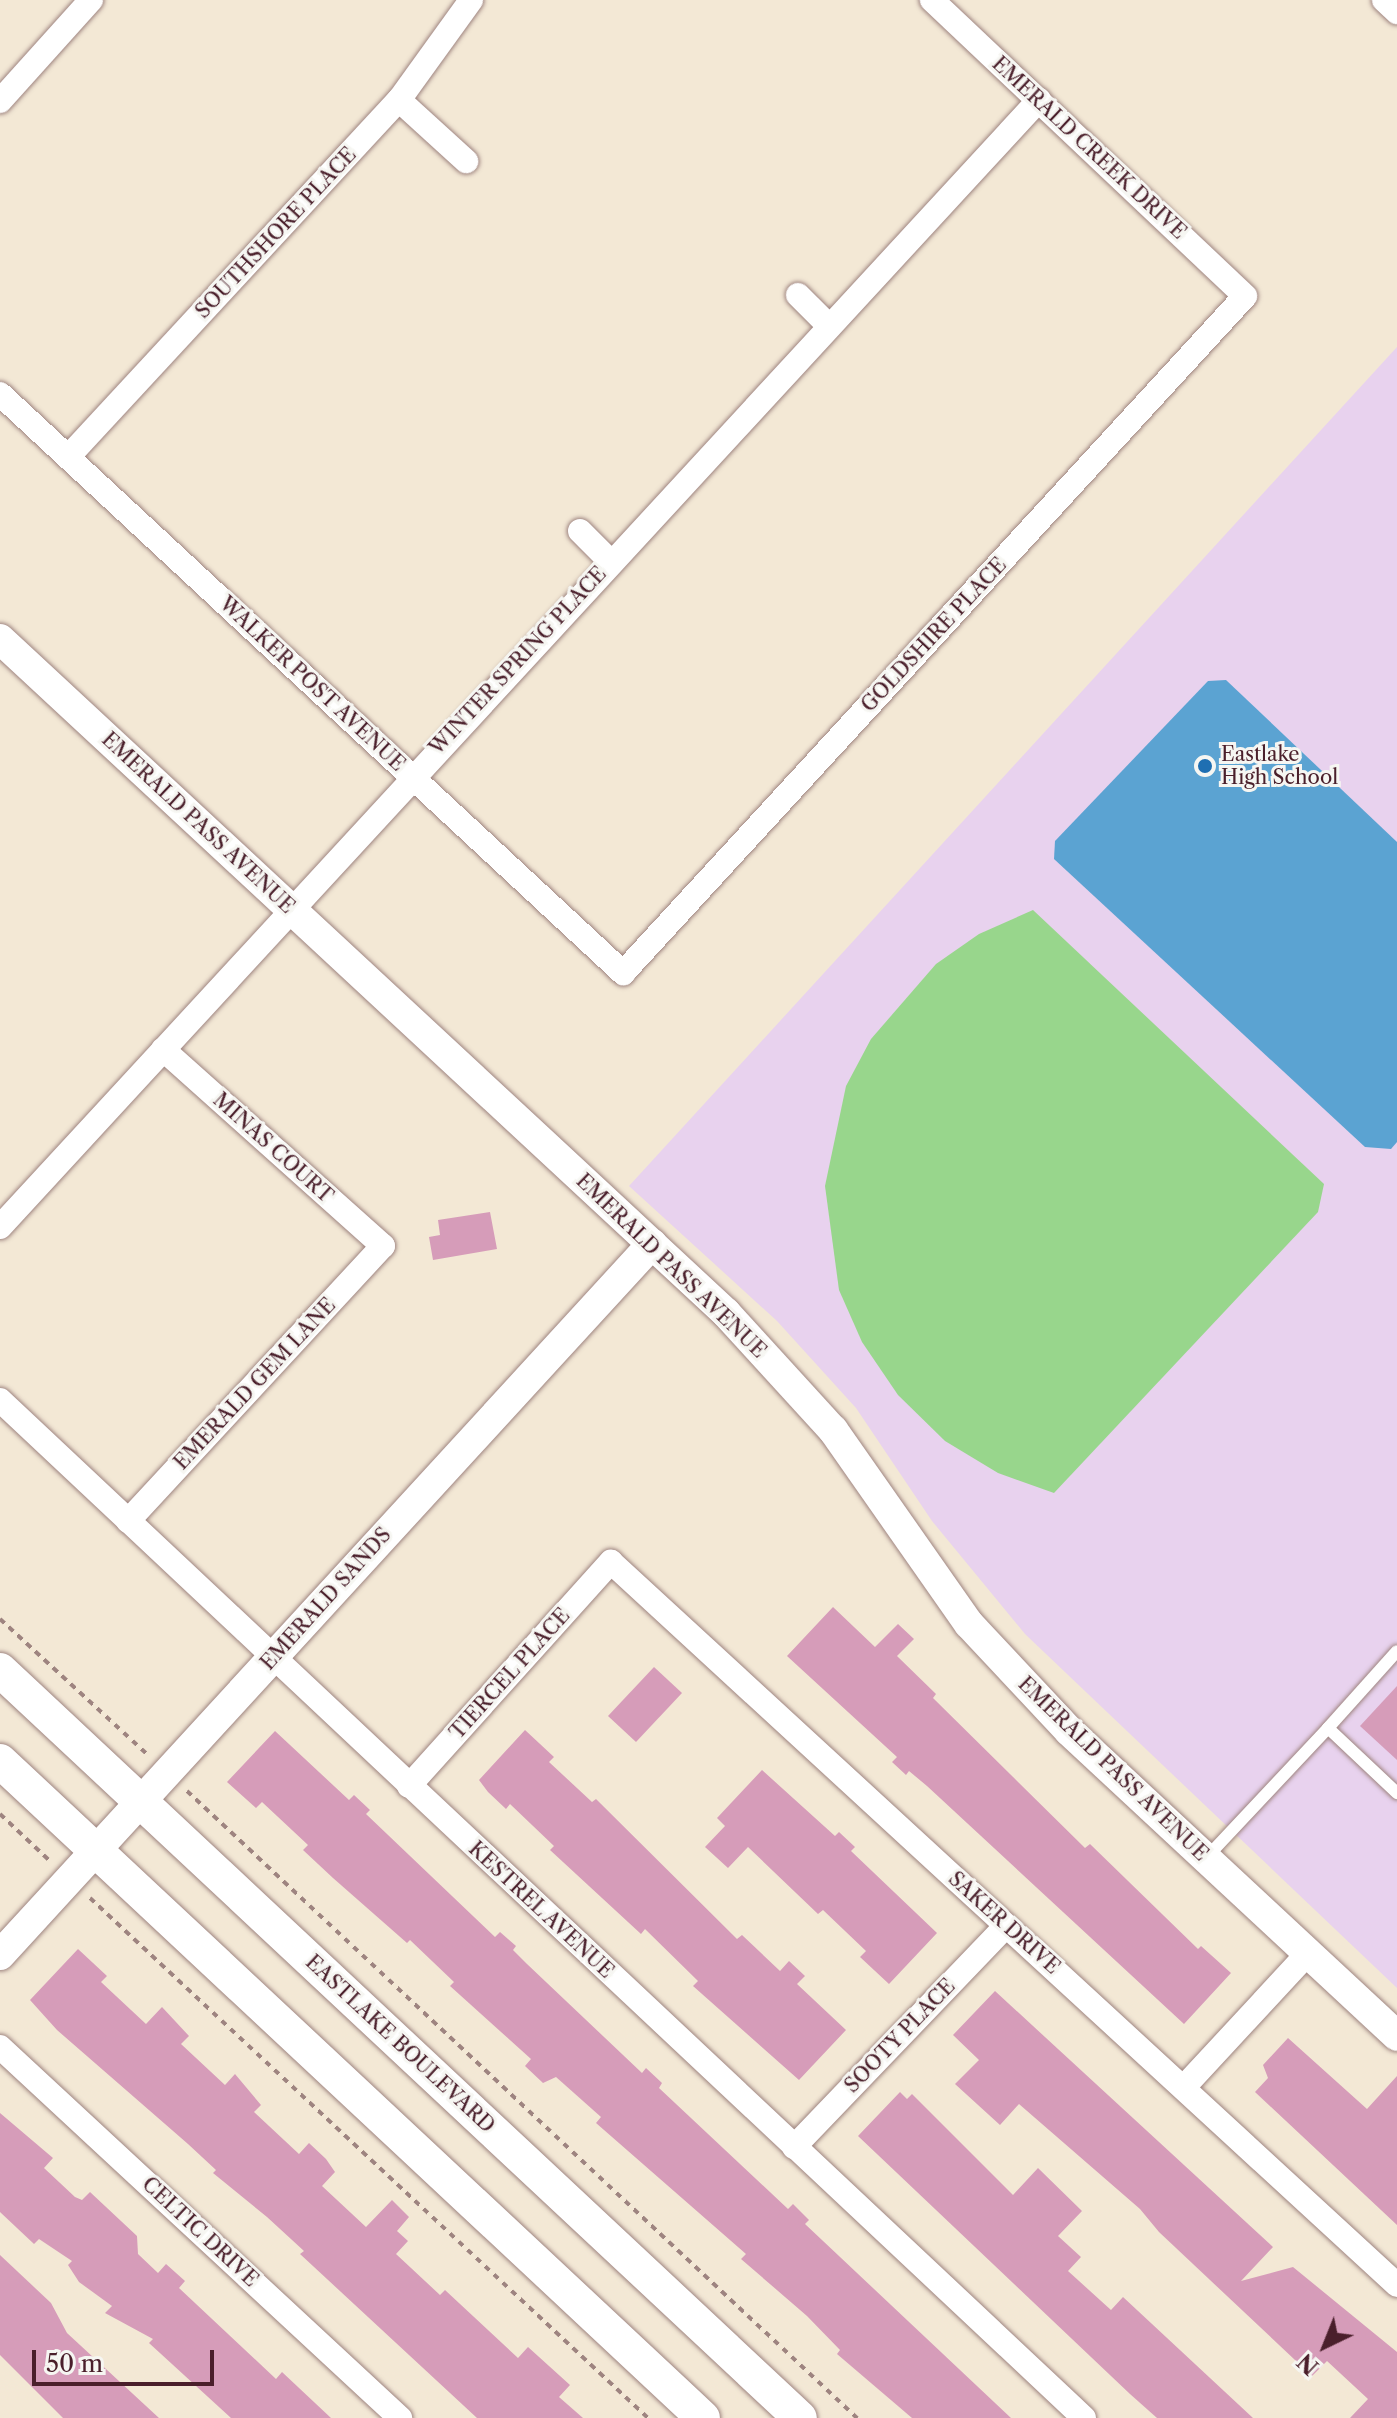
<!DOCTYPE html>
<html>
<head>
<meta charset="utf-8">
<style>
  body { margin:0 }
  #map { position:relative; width:1397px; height:2418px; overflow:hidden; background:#f3e8d5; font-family:"Libre Caslon Text",serif }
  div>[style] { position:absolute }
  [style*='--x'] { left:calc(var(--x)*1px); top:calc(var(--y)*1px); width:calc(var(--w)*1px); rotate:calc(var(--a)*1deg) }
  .built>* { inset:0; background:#e8d2ee }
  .green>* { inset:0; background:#98d68c }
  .water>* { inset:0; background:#5ba3d2 }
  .building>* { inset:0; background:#d69cb9 }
  .path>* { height:4px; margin-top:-2px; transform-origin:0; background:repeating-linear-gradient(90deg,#9e8480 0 6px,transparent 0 12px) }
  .roads { filter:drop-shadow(0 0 2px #9e8480) drop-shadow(0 0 2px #9e8480) }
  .service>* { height:12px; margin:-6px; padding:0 6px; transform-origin:6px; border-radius:6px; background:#fff }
  .minor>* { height:24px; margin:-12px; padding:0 12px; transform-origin:12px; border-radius:12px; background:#fff }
  .tertiary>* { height:30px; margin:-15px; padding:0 15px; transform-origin:15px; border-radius:15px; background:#fff }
  .secondary>* { height:34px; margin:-17px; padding:0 17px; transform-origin:17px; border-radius:17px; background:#fff }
  .dots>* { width:22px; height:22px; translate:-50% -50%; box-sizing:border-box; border:4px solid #f6f6f2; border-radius:50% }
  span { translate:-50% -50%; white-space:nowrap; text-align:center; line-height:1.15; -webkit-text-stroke:6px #f6f6f2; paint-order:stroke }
  .street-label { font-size:20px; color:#4a1f2b }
  .poi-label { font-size:20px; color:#4a1f2b }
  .left { translate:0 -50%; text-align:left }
  .north { position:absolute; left:1285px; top:2306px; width:80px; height:80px; -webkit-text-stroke:6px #f6f6f2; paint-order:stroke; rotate:223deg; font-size:22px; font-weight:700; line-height:32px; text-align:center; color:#4a1f2b }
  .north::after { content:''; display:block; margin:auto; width:28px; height:36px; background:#4a1f2b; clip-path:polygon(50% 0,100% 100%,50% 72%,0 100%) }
  .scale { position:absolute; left:32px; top:2350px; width:182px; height:36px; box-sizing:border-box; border:4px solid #4a1f2b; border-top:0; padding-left:10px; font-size:24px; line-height:28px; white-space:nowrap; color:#4a1f2b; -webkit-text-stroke:6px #f6f6f2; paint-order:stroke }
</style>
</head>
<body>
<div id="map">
  <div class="built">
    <div style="clip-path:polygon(1397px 347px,1397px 1988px,1025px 1634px,932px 1521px,856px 1408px,777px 1321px,629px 1186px)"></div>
  </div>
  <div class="green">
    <div style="clip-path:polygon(1033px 910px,1324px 1184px,1318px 1212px,1054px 1493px,998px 1473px,945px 1441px,898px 1395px,862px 1342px,839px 1290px,825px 1186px,846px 1086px,871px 1039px,936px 964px,979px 934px)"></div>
  </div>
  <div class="water">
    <div style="clip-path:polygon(1226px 680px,1397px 842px,1397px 1142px,1391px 1149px,1365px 1147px,1054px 859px,1055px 841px,1208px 681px)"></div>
  </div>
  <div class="building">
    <div style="clip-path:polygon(490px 1212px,497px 1249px,433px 1260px,429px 1237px,440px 1235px,438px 1220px)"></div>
    <div style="clip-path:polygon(833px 1607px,875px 1647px,898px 1624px,914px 1639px,897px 1656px,936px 1694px,933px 1698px,1085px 1848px,1090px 1844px,1198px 1949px,1201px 1946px,1231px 1973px,1184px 2024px,927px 1786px,909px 1771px,906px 1775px,892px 1762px,897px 1757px,787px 1656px)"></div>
    <div style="clip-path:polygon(654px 1667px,682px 1693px,636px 1742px,608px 1716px)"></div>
    <div style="clip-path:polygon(1397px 1686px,1397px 1760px,1360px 1726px)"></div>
    <div style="clip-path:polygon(525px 1730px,554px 1757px,549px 1762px,592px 1802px,596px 1799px,737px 1939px,742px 1935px,780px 1971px,789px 1961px,805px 1976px,797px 1984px,846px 2030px,799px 2080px,693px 1986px,698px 1981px,645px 1929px,641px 1934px,550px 1850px,554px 1846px,510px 1804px,506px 1809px,488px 1792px,479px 1780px)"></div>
    <div style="clip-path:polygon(275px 1731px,349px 1800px,354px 1795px,370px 1810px,366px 1814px,495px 1937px,500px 1932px,516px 1946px,513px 1950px,527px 1964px,642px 2073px,646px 2068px,662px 2083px,659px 2088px,788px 2209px,793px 2204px,809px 2220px,805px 2224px,1011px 2418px,912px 2418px,837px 2354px,840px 2350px,807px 2316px,741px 2259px,746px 2254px,596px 2123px,601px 2117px,556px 2077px,543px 2083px,525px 2066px,531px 2059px,450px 1986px,454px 1982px,410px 1940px,407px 1943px,333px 1878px,303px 1850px,308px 1845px,262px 1802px,256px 1808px,227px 1782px)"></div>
    <div style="clip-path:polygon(762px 1770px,835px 1836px,839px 1832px,855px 1847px,851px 1851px,937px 1933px,889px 1984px,860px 1957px,866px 1951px,823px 1910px,818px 1914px,748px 1847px,728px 1868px,705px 1847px,725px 1826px,717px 1818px)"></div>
    <div style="clip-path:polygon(78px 1949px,107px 1976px,101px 1982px,146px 2024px,162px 2007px,189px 2036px,181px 2044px,225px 2085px,235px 2074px,261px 2105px,254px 2112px,299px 2154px,309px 2143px,326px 2159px,335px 2172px,322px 2186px,366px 2227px,392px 2200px,409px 2217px,397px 2231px,408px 2241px,396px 2254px,440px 2295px,445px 2290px,518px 2358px,528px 2347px,570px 2385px,559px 2397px,583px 2418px,477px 2418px,300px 2254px,304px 2251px,267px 2217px,213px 2173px,216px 2170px,188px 2144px,57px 2030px,30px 2000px)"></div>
    <div style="clip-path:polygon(995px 1991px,1273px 2247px,1241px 2281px,1293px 2267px,1397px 2352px,1397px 2418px,1350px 2418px,1368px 2399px,1327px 2361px,1312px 2376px,1159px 2232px,1140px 2209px,1019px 2104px,1000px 2125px,955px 2084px,979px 2060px,953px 2035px)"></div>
    <div style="clip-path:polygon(1288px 2038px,1367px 2109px,1397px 2076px,1397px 2225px,1255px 2092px,1268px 2078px,1263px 2065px)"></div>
    <div style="clip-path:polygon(900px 2092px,907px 2099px,912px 2094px,1013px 2195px,1038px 2168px,1082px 2211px,1058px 2236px,1081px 2257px,1068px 2271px,1111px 2310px,1123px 2297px,1253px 2418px,1157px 2418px,1130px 2394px,858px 2136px)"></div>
    <div style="clip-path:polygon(0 2113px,53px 2158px,44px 2168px,75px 2197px,82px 2200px,90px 2192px,137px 2236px,138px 2254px,158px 2273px,166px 2264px,185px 2281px,179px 2288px,276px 2379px,282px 2372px,331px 2418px,231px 2418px,149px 2343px,153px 2339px,105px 2313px,112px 2306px,79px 2282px,68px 2265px,72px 2261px,39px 2239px,34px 2244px,0 2212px)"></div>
    <div style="clip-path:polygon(0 2255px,51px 2303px,67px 2333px,159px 2418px,63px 2418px,0 2355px)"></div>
  </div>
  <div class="path">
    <div style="--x:0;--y:1619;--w:201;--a:42.6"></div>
    <div style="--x:187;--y:1791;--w:918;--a:43.1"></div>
    <div style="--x:0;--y:1814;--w:70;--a:43.3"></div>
    <div style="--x:90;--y:1898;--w:763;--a:42.98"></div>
  </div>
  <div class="roads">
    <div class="service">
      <div style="--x:1328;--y:1728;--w:103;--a:-48.1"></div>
      <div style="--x:1206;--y:1858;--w:178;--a:-46.8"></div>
      <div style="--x:1328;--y:1728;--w:95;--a:43.3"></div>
    </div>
    <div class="minor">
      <div style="--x:1384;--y:0;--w:18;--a:43"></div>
      <div style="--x:399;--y:100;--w:91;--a:42.3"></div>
      <div style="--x:0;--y:101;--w:136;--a:-48"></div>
      <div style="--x:798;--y:295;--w:44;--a:45"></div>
      <div style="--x:0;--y:394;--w:851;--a:42.9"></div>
      <div style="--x:623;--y:973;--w:919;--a:-47.42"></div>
      <div style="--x:1245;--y:296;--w:431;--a:-136.6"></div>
      <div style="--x:68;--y:457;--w:487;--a:-47.2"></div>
      <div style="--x:399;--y:100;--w:123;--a:-54.2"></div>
      <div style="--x:580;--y:531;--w:42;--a:45"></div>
      <div style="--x:0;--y:1227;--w:1533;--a:-47.33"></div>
      <div style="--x:0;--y:1400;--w:1487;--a:43.2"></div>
      <div style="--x:128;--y:1521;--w:375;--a:-47.2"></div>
      <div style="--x:383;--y:1246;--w:295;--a:-138.2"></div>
      <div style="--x:409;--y:1786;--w:302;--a:-48"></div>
      <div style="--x:611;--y:1562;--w:1068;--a:42.61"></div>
      <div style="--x:0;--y:2047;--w:546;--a:42.85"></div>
      <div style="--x:1184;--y:2087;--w:183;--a:-47.2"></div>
      <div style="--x:794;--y:2147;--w:306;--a:-46.2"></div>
    </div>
    <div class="tertiary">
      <div style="--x:0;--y:639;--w:991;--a:42.87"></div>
      <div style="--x:726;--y:1313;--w:159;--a:47.6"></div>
      <div style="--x:833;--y:1430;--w:237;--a:55"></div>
      <div style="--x:969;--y:1624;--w:146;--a:46.9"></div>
      <div style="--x:1069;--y:1731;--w:448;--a:42.9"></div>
      <div style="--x:0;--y:1955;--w:965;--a:-47.48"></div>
    </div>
    <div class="secondary">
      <div style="--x:0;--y:1670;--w:1095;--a:43.08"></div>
      <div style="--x:0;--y:1761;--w:962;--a:43.06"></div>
    </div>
  </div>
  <div class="dots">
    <div style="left:1205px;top:766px;background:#1f6fb2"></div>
  </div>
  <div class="street-label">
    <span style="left:1089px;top:148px;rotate:43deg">EMERALD CREEK DRIVE</span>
    <span style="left:276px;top:233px;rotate:-47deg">SOUTHSHORE PLACE</span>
    <span style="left:934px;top:635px;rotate:-47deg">GOLDSHIRE PLACE</span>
    <span style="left:518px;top:661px;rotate:-47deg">WINTER SPRING PLACE</span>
    <span style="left:312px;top:684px;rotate:43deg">WALKER POST AVENUE</span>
    <span style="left:198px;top:823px;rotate:43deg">EMERALD PASS AVENUE</span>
    <span style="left:273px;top:1148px;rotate:42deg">MINAS COURT</span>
    <span style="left:671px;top:1266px;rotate:44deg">EMERALD PASS AVENUE</span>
    <span style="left:255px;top:1384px;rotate:-47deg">EMERALD GEM LANE</span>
    <span style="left:326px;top:1599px;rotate:-48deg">EMERALD SANDS</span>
    <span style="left:510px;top:1674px;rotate:-48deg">TIERCEL PLACE</span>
    <span style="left:1113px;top:1769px;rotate:44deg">EMERALD PASS AVENUE</span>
    <span style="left:541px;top:1910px;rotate:43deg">KESTREL AVENUE</span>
    <span style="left:1004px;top:1923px;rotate:42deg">SAKER DRIVE</span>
    <span style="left:900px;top:2036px;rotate:-46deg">SOOTY PLACE</span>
    <span style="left:400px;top:2044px;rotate:43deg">EASTLAKE BOULEVARD</span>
    <span style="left:200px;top:2232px;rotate:43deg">CELTIC DRIVE</span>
  </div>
  <div class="poi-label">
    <span class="left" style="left:1221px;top:766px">Eastlake<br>High School</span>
  </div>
  <div class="north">N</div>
  <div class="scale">50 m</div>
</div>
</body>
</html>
